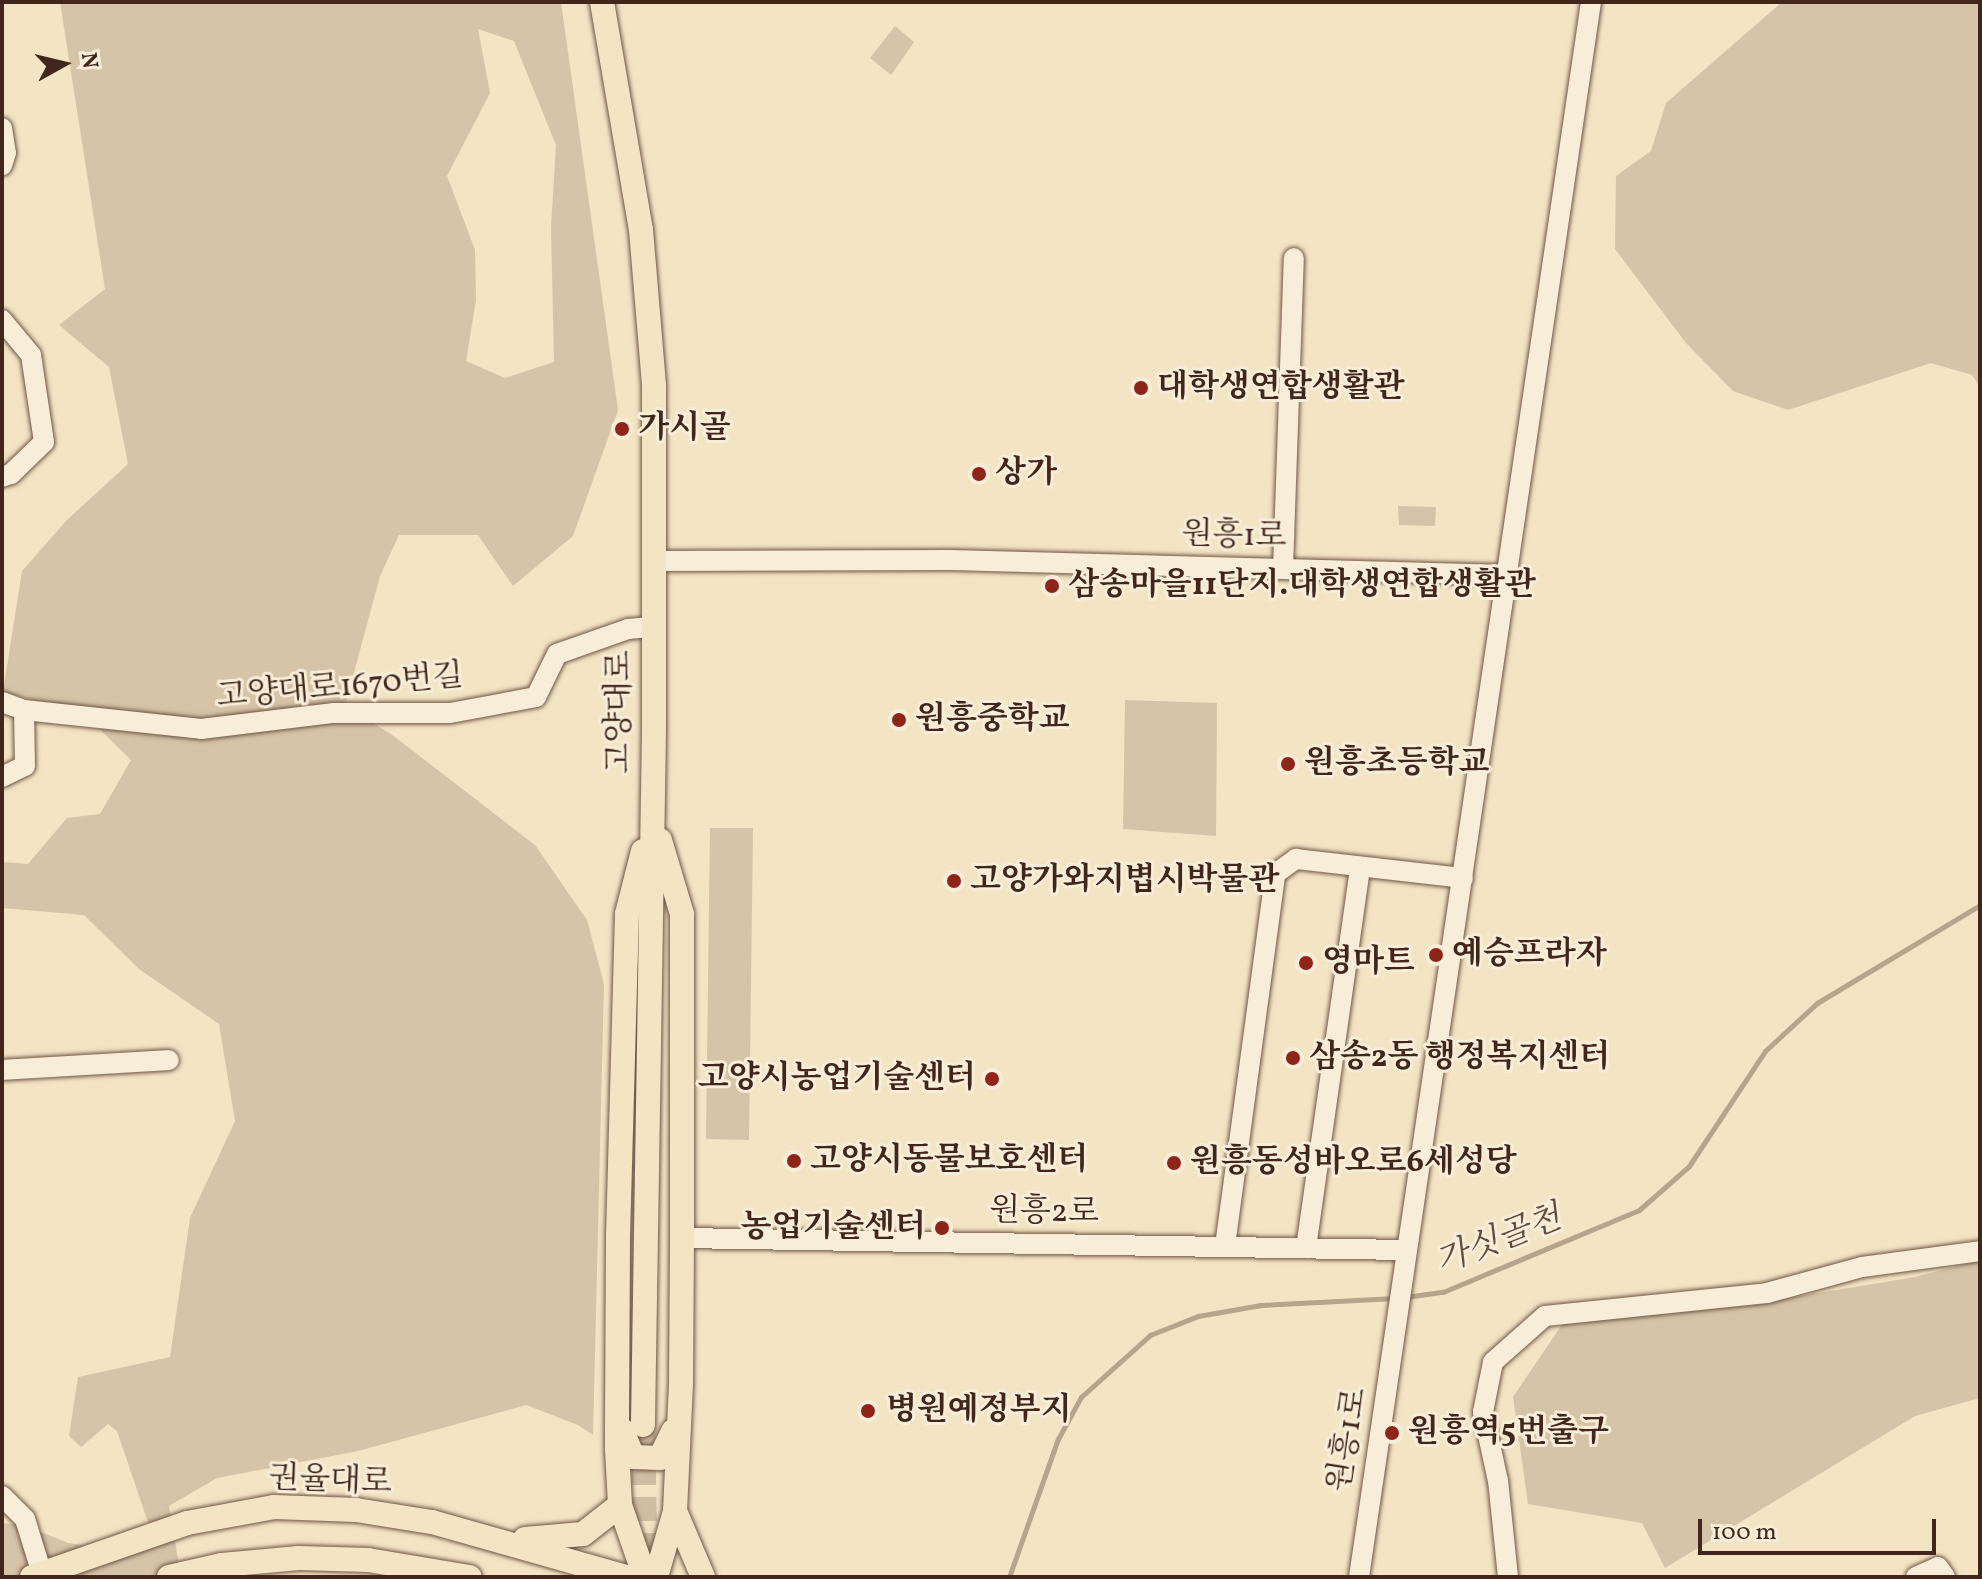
<!DOCTYPE html>
<html>
<head>
<meta charset="utf-8">
<style>
  body { margin:0 }
  #map { position:relative; width:1982px; height:1579px; overflow:hidden; background:#f3e4c4; font-family:Vollkorn,"Noto Serif KR",serif }
  div>[style] { position:absolute }
  [style*='--x'] { left:calc(var(--x)*1px); top:calc(var(--y)*1px); width:calc(var(--w)*1px); rotate:calc(var(--a)*1deg) }
  .green>* { inset:0; background:#d5c4a7 }
  .stream>* { height:5px; margin:-2.5px; padding:0 2.5px; transform-origin:2.5px; border-radius:2.5px; background:#b6a48b }
  .major-tunnel>* { height:24px; margin-top:-12px; transform-origin:0; background:repeating-linear-gradient(90deg,#cfbea2 0 24px,transparent 0 36px) }
  .roads { filter:drop-shadow(0 0 2px #6e5645) drop-shadow(0 0 2px #6e5645) }
  .minor>* { height:20px; margin:-10px; padding:0 10px; transform-origin:10px; border-radius:10px; background:#f7edd9 }
  .major>* { height:24px; margin:-12px; padding:0 12px; transform-origin:12px; border-radius:12px; background:#f3e4c4 }
  .dots>* { width:22px; height:22px; translate:-50% -50%; box-sizing:border-box; border:4px solid #f7edd9; border-radius:50% }
  span { translate:-50% -50%; white-space:nowrap; text-align:center; line-height:1.15; -webkit-text-stroke:6px #f7edd9; paint-order:stroke }
  .poi-label { font-size:32px; color:#41271b; font-weight:700 }
  .left { translate:0 -50%; text-align:left }
  .right { translate:-100% -50%; text-align:right }
  .street-label { font-size:32px; color:#41271b }
  .water-label { font-size:34px; color:#644c3d; font-style:italic }
  .frame { position:absolute; inset:0; border:4px solid #41271b; pointer-events:none }
  .north { position:absolute; left:24px; top:24px; width:80px; height:80px; -webkit-text-stroke:6px #f7edd9; paint-order:stroke; rotate:82deg; font-size:22px; font-weight:700; line-height:32px; text-align:center; color:#41271b }
  .north::after { content:''; display:block; margin:auto; width:28px; height:36px; background:#41271b; clip-path:polygon(50% 0,100% 100%,50% 72%,0 100%) }
  .scale { position:absolute; left:1698px; top:1519px; width:238px; height:36px; box-sizing:border-box; border:4px solid #41271b; border-top:0; padding-left:10px; font-size:24px; line-height:28px; white-space:nowrap; color:#41271b; -webkit-text-stroke:6px #f7edd9; paint-order:stroke }
</style>
</head>
<body>
<div id="map">
  <div class="green">
    <div style="clip-path:polygon(evenodd,60px 2px,561px 2px,618px 410px,573px 536px,513px 586px,478px 535px,399px 535px,380px 576px,345px 706px,391px 734px,535px 845px,587px 920px,604px 984px,593px 1435px,578px 1425px,526px 1405px,358px 1451px,217px 1478px,169px 1506px,181px 1577px,2px 1577px,2px 1523px,26px 1526px,68px 1543px,119px 1550px,149px 1525px,117px 1431px,108px 1424px,81px 1447px,69px 1436px,78px 1377px,170px 1357px,190px 1218px,235px 1121px,219px 1024px,139px 969px,84px 915px,2px 908px,2px 862px,28px 864px,67px 818px,100px 814px,131px 760px,83px 713px,3px 692px,22px 571px,67px 520px,128px 464px,109px 367px,59px 325px,105px 289px,60px 2px,478px 29px,514px 41px,556px 145px,551px 227px,554px 362px,505px 378px,466px 361px,476px 300px,475px 250px,447px 176px,490px 93px,478px 29px)"></div>
    <div style="clip-path:polygon(1782px 2px,1980px 2px,1980px 387px,1972px 375px,1931px 363px,1788px 410px,1733px 391px,1686px 343px,1615px 249px,1616px 176px,1651px 151px,1666px 103px)"></div>
    <div style="clip-path:polygon(895px 26px,914px 42px,891px 75px,870px 58px)"></div>
    <div style="clip-path:polygon(1398px 506px,1436px 507px,1435px 526px,1399px 525px)"></div>
    <div style="clip-path:polygon(1125px 700px,1217px 703px,1216px 836px,1123px 829px)"></div>
    <div style="clip-path:polygon(710px 828px,753px 828px,749px 1140px,706px 1139px)"></div>
    <div style="clip-path:polygon(1980px 1260px,1980px 1398px,1915px 1416px,1665px 1568px,1642px 1523px,1528px 1504px,1513px 1397px,1563px 1323px,1770px 1301px,1915px 1277px)"></div>
  </div>
  <div class="stream">
    <div style="--x:1406;--y:1297;--w:37;--a:-8"></div>
    <div style="--x:1443;--y:1292;--w:212;--a:-22.7"></div>
    <div style="--x:1639;--y:1210;--w:67;--a:-41.3"></div>
    <div style="--x:1689;--y:1166;--w:138;--a:-56.5"></div>
    <div style="--x:1765;--y:1051;--w:71;--a:-42.7"></div>
    <div style="--x:1817;--y:1003;--w:190;--a:-31"></div>
    <div style="--x:1009;--y:1577;--w:146;--a:-70.5"></div>
    <div style="--x:1058;--y:1439;--w:48;--a:-61.3"></div>
    <div style="--x:1081;--y:1397;--w:93;--a:-41.9"></div>
    <div style="--x:1150;--y:1335;--w:52;--a:-21.6"></div>
    <div style="--x:1198;--y:1316;--w:64;--a:-9.9"></div>
    <div style="--x:1261;--y:1305;--w:135;--a:-3"></div>
  </div>
  <div class="major-tunnel">
    <div style="--x:643;--y:1425;--w:150;--a:88.9"></div>
  </div>
  <div class="roads">
    <div class="minor">
      <div style="--x:2;--y:128;--w:25;--a:81"></div>
      <div style="--x:6;--y:153;--w:13;--a:108"></div>
      <div style="--x:2;--y:320;--w:45;--a:50.4"></div>
      <div style="--x:31;--y:355;--w:88;--a:81.5"></div>
      <div style="--x:44;--y:442;--w:46;--a:135.9"></div>
      <div style="--x:11;--y:474;--w:9;--a:162"></div>
      <div style="--x:654;--y:561;--w:297;--a:-0.2"></div>
      <div style="--x:951;--y:560;--w:556;--a:1.55"></div>
      <div style="--x:1283;--y:568;--w:310;--a:-88"></div>
      <div style="--x:2;--y:702;--w:23;--a:20"></div>
      <div style="--x:24;--y:710;--w:178;--a:6.1"></div>
      <div style="--x:201;--y:729;--w:134;--a:-6.9"></div>
      <div style="--x:334;--y:713;--w:116;--a:0"></div>
      <div style="--x:450;--y:713;--w:87;--a:-10.5"></div>
      <div style="--x:536;--y:697;--w:48;--a:-64"></div>
      <div style="--x:557;--y:654;--w:75;--a:-19.4"></div>
      <div style="--x:628;--y:629;--w:25;--a:-5"></div>
      <div style="--x:2;--y:777;--w:25;--a:-26"></div>
      <div style="--x:25;--y:766;--w:56;--a:-91"></div>
      <div style="--x:2;--y:1070;--w:167;--a:-3.4"></div>
      <div style="--x:682;--y:1238;--w:724;--a:0.95"></div>
      <div style="--x:1225;--y:1246;--w:375;--a:-82.3"></div>
      <div style="--x:1275;--y:874;--w:26;--a:-36"></div>
      <div style="--x:1296;--y:859;--w:168;--a:6.5"></div>
      <div style="--x:1306;--y:1248;--w:385;--a:-81.9"></div>
      <div style="--x:2;--y:1496;--w:33;--a:45"></div>
      <div style="--x:25;--y:1519;--w:61;--a:72.8"></div>
      <div style="--x:1359;--y:1577;--w:1592;--a:-81.62"></div>
      <div style="--x:1508;--y:1577;--w:97;--a:-95.9"></div>
      <div style="--x:1498;--y:1481;--w:71;--a:-102.3"></div>
      <div style="--x:1483;--y:1412;--w:51;--a:-78.7"></div>
      <div style="--x:1493;--y:1362;--w:69;--a:-41.5"></div>
      <div style="--x:1545;--y:1316;--w:223;--a:-5.9"></div>
      <div style="--x:1767;--y:1293;--w:98;--a:-15.3"></div>
      <div style="--x:1862;--y:1267;--w:119;--a:-7.7"></div>
      <div style="--x:1916;--y:1577;--w:24;--a:-24"></div>
      <div style="--x:1938;--y:1567;--w:12;--a:55"></div>
    </div>
    <div class="major">
      <div style="--x:602;--y:2;--w:231;--a:80.3"></div>
      <div style="--x:641;--y:230;--w:157;--a:85.2"></div>
      <div style="--x:654;--y:386;--w:344;--a:90"></div>
      <div style="--x:654;--y:730;--w:695;--a:90.91"></div>
      <div style="--x:643;--y:851;--w:65;--a:104.3"></div>
      <div style="--x:627;--y:914;--w:321;--a:91.6"></div>
      <div style="--x:618;--y:1235;--w:214;--a:90.3"></div>
      <div style="--x:617;--y:1449;--w:56;--a:86.9"></div>
      <div style="--x:620;--y:1505;--w:76;--a:70.9"></div>
      <div style="--x:622;--y:1430;--w:29;--a:68"></div>
      <div style="--x:633;--y:1457;--w:27;--a:2"></div>
      <div style="--x:660;--y:1458;--w:30;--a:-64"></div>
      <div style="--x:675;--y:1511;--w:72;--a:67"></div>
      <div style="--x:525;--y:1539;--w:58;--a:-4.9"></div>
      <div style="--x:583;--y:1534;--w:47;--a:-38.1"></div>
      <div style="--x:32;--y:1577;--w:164;--a:-19.2"></div>
      <div style="--x:187;--y:1523;--w:88;--a:-10.4"></div>
      <div style="--x:274;--y:1507;--w:82;--a:2.1"></div>
      <div style="--x:356;--y:1510;--w:77;--a:9"></div>
      <div style="--x:432;--y:1522;--w:203;--a:15.8"></div>
      <div style="--x:169;--y:1577;--w:54;--a:-12.8"></div>
      <div style="--x:222;--y:1565;--w:77;--a:-5.2"></div>
      <div style="--x:299;--y:1558;--w:69;--a:1.7"></div>
      <div style="--x:368;--y:1560;--w:103;--a:9.5"></div>
      <div style="--x:656;--y:1577;--w:69;--a:-73.9"></div>
      <div style="--x:675;--y:1511;--w:128;--a:-87.3"></div>
      <div style="--x:681;--y:1383;--w:145;--a:-89.6"></div>
      <div style="--x:682;--y:1238;--w:324;--a:-90"></div>
      <div style="--x:682;--y:914;--w:77;--a:-106.6"></div>
    </div>
  </div>
  <div class="dots">
    <div style="left:1141px;top:388px;background:#8f2418"></div>
    <div style="left:622px;top:429px;background:#8f2418"></div>
    <div style="left:979px;top:474px;background:#8f2418"></div>
    <div style="left:1052px;top:586px;background:#8f2418"></div>
    <div style="left:899px;top:720px;background:#8f2418"></div>
    <div style="left:1288px;top:764px;background:#8f2418"></div>
    <div style="left:954px;top:881px;background:#8f2418"></div>
    <div style="left:1436px;top:955px;background:#8f2418"></div>
    <div style="left:1306px;top:963px;background:#8f2418"></div>
    <div style="left:1293px;top:1058px;background:#8f2418"></div>
    <div style="left:992px;top:1079px;background:#8f2418"></div>
    <div style="left:794px;top:1161px;background:#8f2418"></div>
    <div style="left:1174px;top:1163px;background:#8f2418"></div>
    <div style="left:942px;top:1228px;background:#8f2418"></div>
    <div style="left:868px;top:1411px;background:#8f2418"></div>
    <div style="left:1392px;top:1433px;background:#8f2418"></div>
  </div>
  <div class="poi-label">
    <span class="left" style="left:1157px;top:388px">대학생연합생활관</span>
    <span class="left" style="left:638px;top:429px">가시골</span>
    <span class="left" style="left:995px;top:474px">상가</span>
    <span class="left" style="left:1068px;top:586px">삼송마을11단지.대학생연합생활관</span>
    <span class="left" style="left:915px;top:720px">원흥중학교</span>
    <span class="left" style="left:1304px;top:764px">원흥초등학교</span>
    <span class="left" style="left:970px;top:881px">고양가와지볍시박물관</span>
    <span class="left" style="left:1452px;top:955px">예승프라자</span>
    <span class="left" style="left:1322px;top:963px">영마트</span>
    <span class="left" style="left:1309px;top:1058px">삼송2동 행정복지센터</span>
    <span class="right" style="left:976px;top:1079px">고양시농업기술센터</span>
    <span class="left" style="left:810px;top:1161px">고양시동물보호센터</span>
    <span class="left" style="left:1190px;top:1163px">원흥동성바오로6세성당</span>
    <span class="right" style="left:926px;top:1228px">농업기술센터</span>
    <span class="left" style="left:886px;top:1411px">병원예정부지</span>
    <span class="left" style="left:1408px;top:1433px">원흥역5번출구</span>
  </div>
  <div class="street-label">
    <span style="left:1234px;top:537px;rotate:1deg">원흥1로</span>
    <span style="left:340px;top:688px;rotate:-5deg">고양대로1670번길</span>
    <span style="left:621px;top:712px;rotate:-90deg">고양대로</span>
    <span style="left:1044px;top:1213px;rotate:1deg">원흥2로</span>
    <span style="left:1349px;top:1440px;rotate:-81deg">원흥1로</span>
    <span style="left:330px;top:1482px;rotate:2deg">권율대로</span>
  </div>
  <div class="water-label">
    <span style="left:1499px;top:1241px;rotate:-21deg">가싯골천</span>
  </div>
  <div class="frame"></div>
  <div class="north">N</div>
  <div class="scale">100 m</div>
</div>
</body>
</html>
